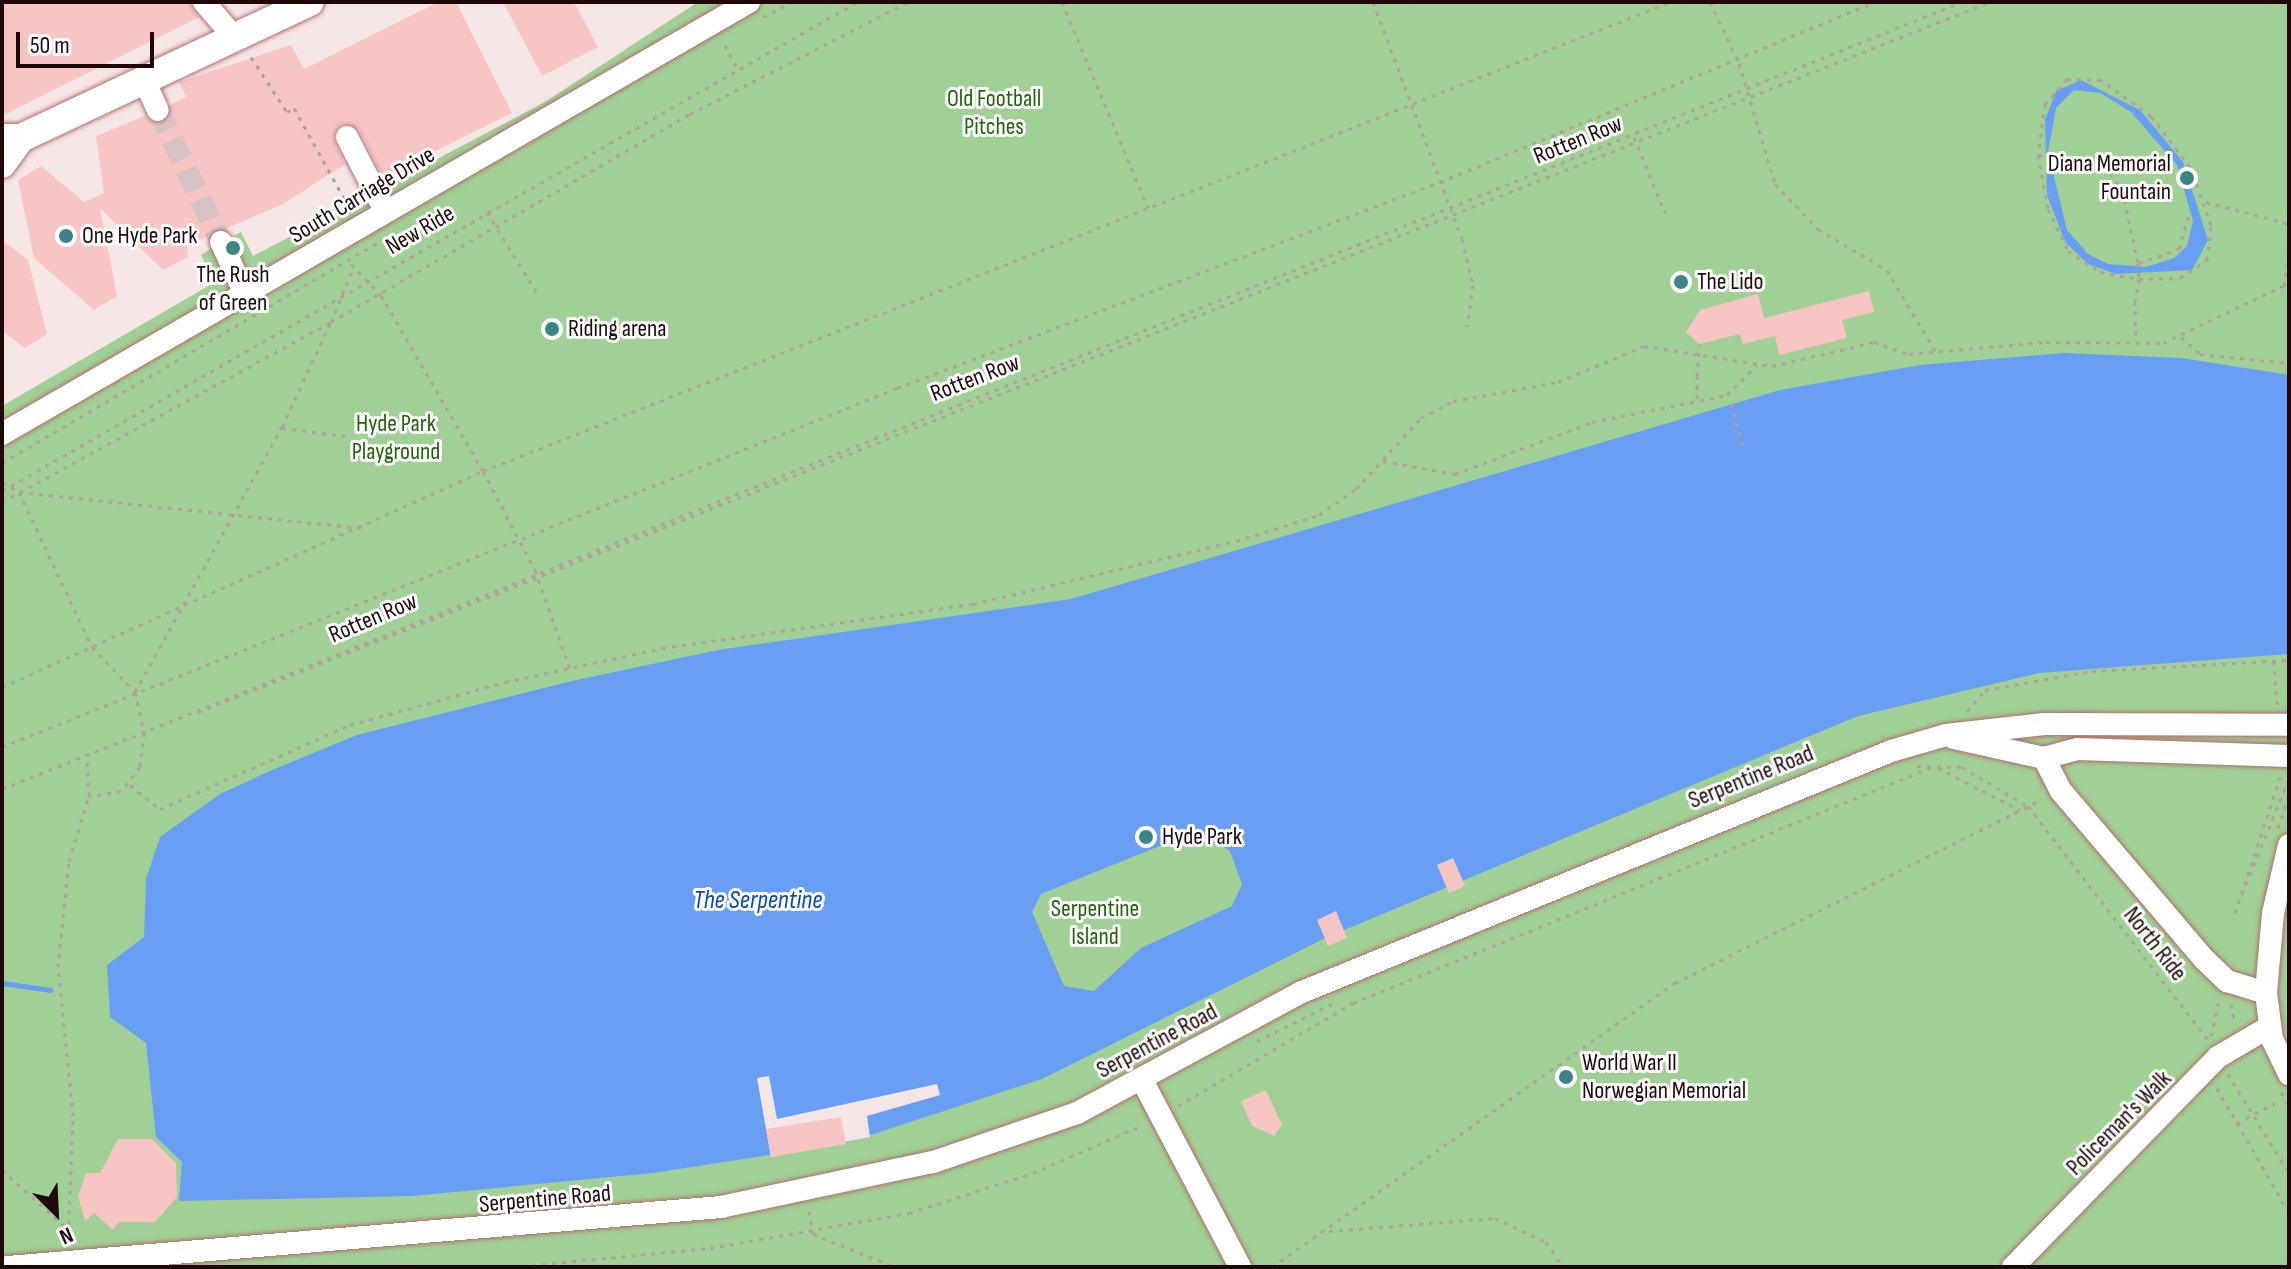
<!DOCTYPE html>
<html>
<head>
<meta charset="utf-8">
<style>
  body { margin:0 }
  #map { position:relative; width:2291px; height:1269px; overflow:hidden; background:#f5e5e4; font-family:"Sofia Sans Condensed",sans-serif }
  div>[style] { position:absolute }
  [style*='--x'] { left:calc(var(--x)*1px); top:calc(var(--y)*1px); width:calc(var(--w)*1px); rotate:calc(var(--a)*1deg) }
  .green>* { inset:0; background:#a0d095 }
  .water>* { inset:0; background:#699ef5 }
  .pier>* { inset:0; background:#f5e5e4 }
  .stream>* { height:5px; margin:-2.5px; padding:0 2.5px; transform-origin:2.5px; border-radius:2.5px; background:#699ef5 }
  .building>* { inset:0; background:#f6c5c4 }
  .minor-tunnel>* { height:22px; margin-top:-11px; transform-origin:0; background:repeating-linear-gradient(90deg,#d5c4c3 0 22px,transparent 0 33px) }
  .path>* { height:3px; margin-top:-1.5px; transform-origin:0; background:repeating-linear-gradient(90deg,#b29f9e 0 4px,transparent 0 10px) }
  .roads { filter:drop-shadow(0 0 2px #b36d6d) drop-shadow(0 0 2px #b36d6d) }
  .minor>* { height:22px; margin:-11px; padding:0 11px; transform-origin:11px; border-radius:11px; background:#fff }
  .major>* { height:28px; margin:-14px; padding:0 14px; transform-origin:14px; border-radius:14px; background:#fff }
  .path-bridge>* { height:3px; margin-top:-1.5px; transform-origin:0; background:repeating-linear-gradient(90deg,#b29f9e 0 4px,transparent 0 10px) }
  .dots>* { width:22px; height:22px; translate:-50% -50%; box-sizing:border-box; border:4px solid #fff; border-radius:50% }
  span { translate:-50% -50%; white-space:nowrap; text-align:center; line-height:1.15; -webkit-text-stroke:6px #fff; paint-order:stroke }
  .park-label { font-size:24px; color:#206308 }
  .street-label { font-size:24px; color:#200708 }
  .poi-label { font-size:24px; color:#200708 }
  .right { translate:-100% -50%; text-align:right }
  .left { translate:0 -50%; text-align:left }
  .water-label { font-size:26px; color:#084bae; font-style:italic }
  .frame { position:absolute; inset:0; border:4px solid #200708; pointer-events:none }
  .north { position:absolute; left:16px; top:1173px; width:80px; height:80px; -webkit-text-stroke:6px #fff; paint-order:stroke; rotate:156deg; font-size:22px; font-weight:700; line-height:32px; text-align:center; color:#200708 }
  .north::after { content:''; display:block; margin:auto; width:28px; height:36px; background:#200708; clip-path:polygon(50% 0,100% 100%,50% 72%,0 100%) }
  .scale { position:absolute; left:16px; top:32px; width:138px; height:36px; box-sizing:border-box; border:4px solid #200708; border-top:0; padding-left:10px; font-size:24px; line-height:28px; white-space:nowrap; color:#200708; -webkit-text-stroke:6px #fff; paint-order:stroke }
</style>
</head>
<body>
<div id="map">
  <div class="green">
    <div style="clip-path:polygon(698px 2px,2289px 2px,2289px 1267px,2px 1267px,2px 406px,215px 282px,201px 255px,221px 242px,241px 232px,253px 256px,545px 102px)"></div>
  </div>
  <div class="water">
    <div style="clip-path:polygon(evenodd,2081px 80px,2140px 110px,2183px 162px,2208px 240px,2192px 270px,2116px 274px,2088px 264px,2065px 242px,2047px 195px,2045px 120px,2056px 91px,2081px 80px,2074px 90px,2100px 93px,2131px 112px,2177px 165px,2193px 221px,2187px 246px,2174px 258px,2146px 267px,2108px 264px,2088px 254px,2067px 230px,2048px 152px,2056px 108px,2074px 90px)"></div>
    <div style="clip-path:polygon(evenodd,2064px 353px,2181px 358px,2289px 375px,2289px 654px,2039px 673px,1858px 716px,1325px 938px,1042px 1079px,846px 1143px,653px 1173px,412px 1196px,179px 1201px,182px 1162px,156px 1137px,146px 1043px,110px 1017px,107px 965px,144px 937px,146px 879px,160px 837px,220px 794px,272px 770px,357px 735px,572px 681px,718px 650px,1071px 599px,1780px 390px,1920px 365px,2064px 353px,1182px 837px,1208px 838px,1230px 851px,1242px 884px,1232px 906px,1141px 948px,1094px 991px,1064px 986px,1032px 912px,1041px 894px,1182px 837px)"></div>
  </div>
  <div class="pier">
    <div style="clip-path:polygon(769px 1076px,777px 1119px,937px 1084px,940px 1095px,867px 1116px,870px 1137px,771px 1157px,757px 1078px)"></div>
  </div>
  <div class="stream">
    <div style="--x:2;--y:983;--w:49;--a:8.3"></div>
  </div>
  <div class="building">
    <div style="clip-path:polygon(2px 2px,190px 2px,199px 17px,2px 116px)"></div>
    <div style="clip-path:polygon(439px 2px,456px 2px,512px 113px,383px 177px,359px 130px,341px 124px,333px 137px,345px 164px,283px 204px,187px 245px,188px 257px,163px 270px,100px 208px,117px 296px,94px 310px,34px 258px,18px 180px,41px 166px,84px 202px,104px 193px,96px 136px,145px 116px,164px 122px,171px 104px,186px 97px,179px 82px,291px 45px,304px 69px)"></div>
    <div style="clip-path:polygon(503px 2px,574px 2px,598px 47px,542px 76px)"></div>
    <div style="clip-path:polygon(2px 240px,28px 260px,47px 334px,25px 348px,2px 331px)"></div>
    <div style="clip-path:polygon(1869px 291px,1874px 312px,1842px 320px,1847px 338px,1779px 355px,1775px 336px,1743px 344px,1740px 334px,1699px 344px,1686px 332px,1700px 310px,1758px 294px,1764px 318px)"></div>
    <div style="clip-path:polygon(1453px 858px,1465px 886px,1449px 893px,1437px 865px)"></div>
    <div style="clip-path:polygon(1336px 911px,1347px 938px,1328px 946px,1317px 920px)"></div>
    <div style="clip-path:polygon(1266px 1090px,1282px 1125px,1274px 1136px,1252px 1126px,1241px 1101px)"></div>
    <div style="clip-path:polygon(841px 1117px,846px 1144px,771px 1157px,766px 1129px)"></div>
    <div style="clip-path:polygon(118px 1139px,152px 1139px,176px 1163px,177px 1197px,155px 1222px,119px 1222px,113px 1230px,94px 1213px,85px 1221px,78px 1196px,86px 1173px,100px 1173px)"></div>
  </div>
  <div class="minor-tunnel">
    <div style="--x:158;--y:110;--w:146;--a:64.5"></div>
  </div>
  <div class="path">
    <div style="--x:1062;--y:2;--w:223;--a:67.3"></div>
    <div style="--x:1373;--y:2;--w:253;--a:69.4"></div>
    <div style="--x:1462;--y:239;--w:47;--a:76.6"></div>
    <div style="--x:1473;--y:285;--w:42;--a:98.1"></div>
    <div style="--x:1710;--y:2;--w:68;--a:64.6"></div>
    <div style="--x:1739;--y:63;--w:126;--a:73.4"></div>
    <div style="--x:1775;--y:184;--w:62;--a:46.3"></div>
    <div style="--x:1818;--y:229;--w:80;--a:30.7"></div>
    <div style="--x:1887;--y:270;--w:94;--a:59.3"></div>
    <div style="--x:763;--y:17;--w:33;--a:-27"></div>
    <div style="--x:725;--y:45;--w:24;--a:62"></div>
    <div style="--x:251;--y:57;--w:66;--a:56.8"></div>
    <div style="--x:287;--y:112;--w:8;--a:-30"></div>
    <div style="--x:294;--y:108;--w:115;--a:61"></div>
    <div style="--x:1634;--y:137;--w:82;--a:67.8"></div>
    <div style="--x:2038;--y:155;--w:55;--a:79.5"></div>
    <div style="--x:2048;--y:209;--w:47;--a:64.5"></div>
    <div style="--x:2068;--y:251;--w:38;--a:33"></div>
    <div style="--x:2100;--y:272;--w:40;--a:10"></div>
    <div style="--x:2139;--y:279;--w:41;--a:-1.4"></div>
    <div style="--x:2180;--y:278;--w:32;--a:-34"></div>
    <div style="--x:2207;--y:260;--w:35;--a:-83"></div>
    <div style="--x:2211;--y:225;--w:62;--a:-109.9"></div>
    <div style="--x:2190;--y:167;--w:64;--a:-127.4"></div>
    <div style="--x:2151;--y:116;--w:62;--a:-144.2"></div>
    <div style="--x:2101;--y:80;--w:34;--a:-178"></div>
    <div style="--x:2067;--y:79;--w:33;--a:131"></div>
    <div style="--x:2045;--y:104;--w:51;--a:97.8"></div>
    <div style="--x:2038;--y:155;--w:67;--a:8.6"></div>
    <div style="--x:2104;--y:165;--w:31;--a:54"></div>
    <div style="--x:2122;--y:190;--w:75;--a:77.6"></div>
    <div style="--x:2138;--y:263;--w:16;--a:86"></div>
    <div style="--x:2139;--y:279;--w:22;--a:100"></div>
    <div style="--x:2135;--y:301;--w:41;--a:88.6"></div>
    <div style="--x:2206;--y:202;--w:86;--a:14.8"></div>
    <div style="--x:487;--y:212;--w:95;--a:58.3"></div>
    <div style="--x:2139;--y:263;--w:42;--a:-19.3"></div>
    <div style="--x:2179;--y:249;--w:36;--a:-74"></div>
    <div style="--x:351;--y:264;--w:43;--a:45.9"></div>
    <div style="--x:381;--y:295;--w:203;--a:59.9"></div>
    <div style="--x:483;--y:471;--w:112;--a:62.3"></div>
    <div style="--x:535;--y:570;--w:105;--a:70.5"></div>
    <div style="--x:2284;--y:286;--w:36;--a:-82"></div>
    <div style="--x:2181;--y:337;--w:25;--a:42"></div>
    <div style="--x:2200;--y:354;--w:89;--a:5.8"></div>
    <div style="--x:1697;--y:399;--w:23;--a:-90"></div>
    <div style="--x:1731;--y:403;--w:43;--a:75.3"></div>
    <div style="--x:282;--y:428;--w:64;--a:7.1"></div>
    <div style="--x:1383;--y:461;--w:73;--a:10.2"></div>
    <div style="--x:1455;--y:474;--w:147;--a:-20.8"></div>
    <div style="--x:1592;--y:422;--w:138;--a:-11.3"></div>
    <div style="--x:1727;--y:395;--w:42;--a:-45"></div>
    <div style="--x:2;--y:463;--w:446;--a:-30.4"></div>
    <div style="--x:2;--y:482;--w:20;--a:30"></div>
    <div style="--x:19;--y:492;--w:171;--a:64.8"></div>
    <div style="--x:92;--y:647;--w:62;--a:46.3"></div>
    <div style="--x:135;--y:692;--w:42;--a:77.6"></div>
    <div style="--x:144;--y:733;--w:34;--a:97"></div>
    <div style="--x:140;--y:767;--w:31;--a:128"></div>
    <div style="--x:121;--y:791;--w:32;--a:171"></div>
    <div style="--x:2;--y:491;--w:985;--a:-29.77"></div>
    <div style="--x:19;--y:492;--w:344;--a:6"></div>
    <div style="--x:2;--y:502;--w:375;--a:-28.7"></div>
    <div style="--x:331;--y:322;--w:57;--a:-67.5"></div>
    <div style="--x:2274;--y:661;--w:44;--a:86.1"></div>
    <div style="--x:2;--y:687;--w:527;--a:-24.18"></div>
    <div style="--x:483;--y:471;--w:1276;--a:-21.56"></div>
    <div style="--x:135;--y:692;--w:303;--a:-61"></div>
    <div style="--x:282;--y:427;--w:116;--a:-65"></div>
    <div style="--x:331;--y:322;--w:415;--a:-30.1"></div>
    <div style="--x:690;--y:114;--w:245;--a:-27.2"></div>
    <div style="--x:1967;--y:711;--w:28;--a:-49"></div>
    <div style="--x:1985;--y:690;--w:109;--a:-10.1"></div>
    <div style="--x:2092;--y:671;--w:197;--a:-3.2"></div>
    <div style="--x:198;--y:712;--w:1927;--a:-21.62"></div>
    <div style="--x:2;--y:747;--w:964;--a:-21.86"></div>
    <div style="--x:897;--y:388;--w:581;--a:-20.78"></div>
    <div style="--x:1440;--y:182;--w:471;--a:-22.5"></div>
    <div style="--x:1917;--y:766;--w:45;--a:1.3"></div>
    <div style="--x:1962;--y:767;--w:77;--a:30.6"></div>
    <div style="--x:2028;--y:806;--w:295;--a:52.4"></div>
    <div style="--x:1938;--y:768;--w:92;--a:27.1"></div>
    <div style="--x:130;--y:785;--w:38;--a:39"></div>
    <div style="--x:160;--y:809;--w:208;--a:-23.9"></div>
    <div style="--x:350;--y:725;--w:161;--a:-15.5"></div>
    <div style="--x:505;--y:682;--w:161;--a:-12.2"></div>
    <div style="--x:662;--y:648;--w:314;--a:-8.1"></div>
    <div style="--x:973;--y:604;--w:270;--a:-13.5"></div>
    <div style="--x:1236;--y:541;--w:87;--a:-17.4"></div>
    <div style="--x:1319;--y:515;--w:45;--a:-35.1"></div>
    <div style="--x:1356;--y:489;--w:96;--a:-47.5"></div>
    <div style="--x:1421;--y:418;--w:36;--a:-28"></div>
    <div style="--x:1453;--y:401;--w:107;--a:-10.3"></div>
    <div style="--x:1558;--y:382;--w:93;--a:-22.7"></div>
    <div style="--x:1644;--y:346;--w:130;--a:8.9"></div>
    <div style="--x:1772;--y:366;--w:105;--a:-13.2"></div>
    <div style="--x:1874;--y:342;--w:37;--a:19"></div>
    <div style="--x:1909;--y:354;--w:138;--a:-5"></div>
    <div style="--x:2046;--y:342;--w:117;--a:0.5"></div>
    <div style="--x:2163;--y:343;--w:140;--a:-25.5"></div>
    <div style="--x:2;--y:789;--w:2112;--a:-21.88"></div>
    <div style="--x:2278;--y:828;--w:34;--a:-71"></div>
    <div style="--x:2242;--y:894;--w:125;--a:-67.9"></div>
    <div style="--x:2235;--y:913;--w:145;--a:-71.6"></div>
    <div style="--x:2231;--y:1004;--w:20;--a:79"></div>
    <div style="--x:2211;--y:1036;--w:36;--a:-77"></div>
    <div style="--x:1257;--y:1041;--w:88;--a:-26.3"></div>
    <div style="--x:2228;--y:1074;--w:116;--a:58.4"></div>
    <div style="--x:2217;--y:1088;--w:144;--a:60.1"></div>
    <div style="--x:2281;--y:1092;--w:17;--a:62"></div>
    <div style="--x:1178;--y:1106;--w:203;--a:-30.5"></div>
    <div style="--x:1353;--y:1003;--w:625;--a:-22.18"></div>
    <div style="--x:2237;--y:1123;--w:43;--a:-27.8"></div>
    <div style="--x:2;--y:1170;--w:89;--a:41.8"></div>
    <div style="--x:809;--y:1211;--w:23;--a:80"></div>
    <div style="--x:813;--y:1234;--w:88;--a:21.9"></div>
    <div style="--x:1329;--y:1231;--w:167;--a:-4.5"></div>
    <div style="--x:1495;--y:1218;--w:56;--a:25.2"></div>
    <div style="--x:1546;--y:1242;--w:30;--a:56"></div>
    <div style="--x:68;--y:1244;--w:128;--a:-87.8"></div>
    <div style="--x:73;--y:1116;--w:150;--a:-95.7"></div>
    <div style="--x:58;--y:967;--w:107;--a:-84.1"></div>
    <div style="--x:69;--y:861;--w:68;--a:-72.9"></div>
    <div style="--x:89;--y:796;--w:39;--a:-93"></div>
    <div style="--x:512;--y:1267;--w:199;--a:-5.5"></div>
    <div style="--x:710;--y:1248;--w:202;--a:-10"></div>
    <div style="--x:909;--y:1213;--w:130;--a:-17.9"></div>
    <div style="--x:1033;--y:1173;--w:120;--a:-23.6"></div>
    <div style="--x:1272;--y:1267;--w:493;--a:-35.2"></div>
    <div style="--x:1675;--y:983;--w:411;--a:-26.6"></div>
    <div style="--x:2279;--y:1267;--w:12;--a:-35"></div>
  </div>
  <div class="roads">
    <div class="minor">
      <div style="--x:204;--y:2;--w:45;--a:49.5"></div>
      <div style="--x:143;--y:77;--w:36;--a:66"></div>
      <div style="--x:347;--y:137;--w:83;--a:62.8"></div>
      <div style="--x:221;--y:242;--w:57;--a:65.2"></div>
      <div style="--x:2;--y:434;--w:863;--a:-30.04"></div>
      <div style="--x:1954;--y:738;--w:92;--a:12.5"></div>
      <div style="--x:2044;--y:758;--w:35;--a:-15"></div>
      <div style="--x:2078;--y:749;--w:211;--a:1.9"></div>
      <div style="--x:2044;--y:758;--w:37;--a:63"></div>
      <div style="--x:2061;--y:791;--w:221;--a:49.6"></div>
      <div style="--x:2204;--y:959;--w:32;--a:44"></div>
      <div style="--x:2227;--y:981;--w:41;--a:17.1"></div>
      <div style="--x:2289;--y:845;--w:70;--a:103.2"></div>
      <div style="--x:2273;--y:913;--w:80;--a:95"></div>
      <div style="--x:2266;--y:993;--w:46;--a:82.6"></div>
      <div style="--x:2272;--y:1039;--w:39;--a:64"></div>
      <div style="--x:1142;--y:1080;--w:211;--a:62.3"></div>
      <div style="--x:8;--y:1267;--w:716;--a:-4.81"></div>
      <div style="--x:721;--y:1207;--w:217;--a:-12"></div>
      <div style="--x:933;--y:1162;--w:152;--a:-18.8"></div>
      <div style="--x:1077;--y:1113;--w:255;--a:-28.3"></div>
      <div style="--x:1302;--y:992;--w:636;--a:-22.25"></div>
      <div style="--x:1891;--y:751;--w:57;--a:-16.2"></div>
      <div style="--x:1946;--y:735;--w:99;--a:-6.4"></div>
      <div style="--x:2044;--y:724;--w:245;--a:0.2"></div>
      <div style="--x:2013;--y:1267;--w:293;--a:-45.7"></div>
      <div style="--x:2218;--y:1057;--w:59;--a:-30.5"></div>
    </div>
    <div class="major">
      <div style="--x:2;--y:138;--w:19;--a:0"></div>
      <div style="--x:21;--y:138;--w:319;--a:-25.2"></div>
      <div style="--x:2;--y:164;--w:32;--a:-54"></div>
    </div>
  </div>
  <div class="path-bridge">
    <div style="--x:1697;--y:376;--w:32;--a:-86"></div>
  </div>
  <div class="dots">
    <div style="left:2187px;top:178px;background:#3c8488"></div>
    <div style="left:66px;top:236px;background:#3c8488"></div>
    <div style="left:233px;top:248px;background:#3c8488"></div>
    <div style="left:1681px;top:282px;background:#3c8488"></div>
    <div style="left:552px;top:329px;background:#3c8488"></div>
    <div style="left:1146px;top:837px;background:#3c8488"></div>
    <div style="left:1566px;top:1077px;background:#3c8488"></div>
  </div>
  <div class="park-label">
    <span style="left:994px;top:113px">Old Football<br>Pitches</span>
    <span style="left:396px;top:438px">Hyde Park<br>Playground</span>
    <span style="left:1095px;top:923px">Serpentine<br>Island</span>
  </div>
  <div class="street-label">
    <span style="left:1578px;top:140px;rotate:-22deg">Rotten Row</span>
    <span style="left:362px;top:195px;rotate:-31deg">South Carriage Drive</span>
    <span style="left:420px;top:230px;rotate:-30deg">New Ride</span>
    <span style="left:975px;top:378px;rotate:-21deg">Rotten Row</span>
    <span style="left:373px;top:618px;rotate:-23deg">Rotten Row</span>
    <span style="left:1751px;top:777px;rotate:-22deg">Serpentine Road</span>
    <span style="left:2155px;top:944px;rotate:52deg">North Ride</span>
    <span style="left:1157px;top:1041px;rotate:-28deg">Serpentine Road</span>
    <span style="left:2119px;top:1123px;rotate:-45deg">Policeman's Walk</span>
    <span style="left:545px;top:1199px;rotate:-5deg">Serpentine Road</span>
  </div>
  <div class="poi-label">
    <span class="right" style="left:2171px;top:178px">Diana Memorial<br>Fountain</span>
    <span class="left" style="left:82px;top:236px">One Hyde Park</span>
    <span style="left:233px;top:289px">The Rush<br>of Green</span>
    <span class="left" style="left:1697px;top:282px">The Lido</span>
    <span class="left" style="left:568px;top:329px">Riding arena</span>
    <span class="left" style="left:1162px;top:837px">Hyde Park</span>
    <span class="left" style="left:1582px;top:1077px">World War II<br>Norwegian Memorial</span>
  </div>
  <div class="water-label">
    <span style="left:758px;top:901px">The Serpentine</span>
  </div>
  <div class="frame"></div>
  <div class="north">N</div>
  <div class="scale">50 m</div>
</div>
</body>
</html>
